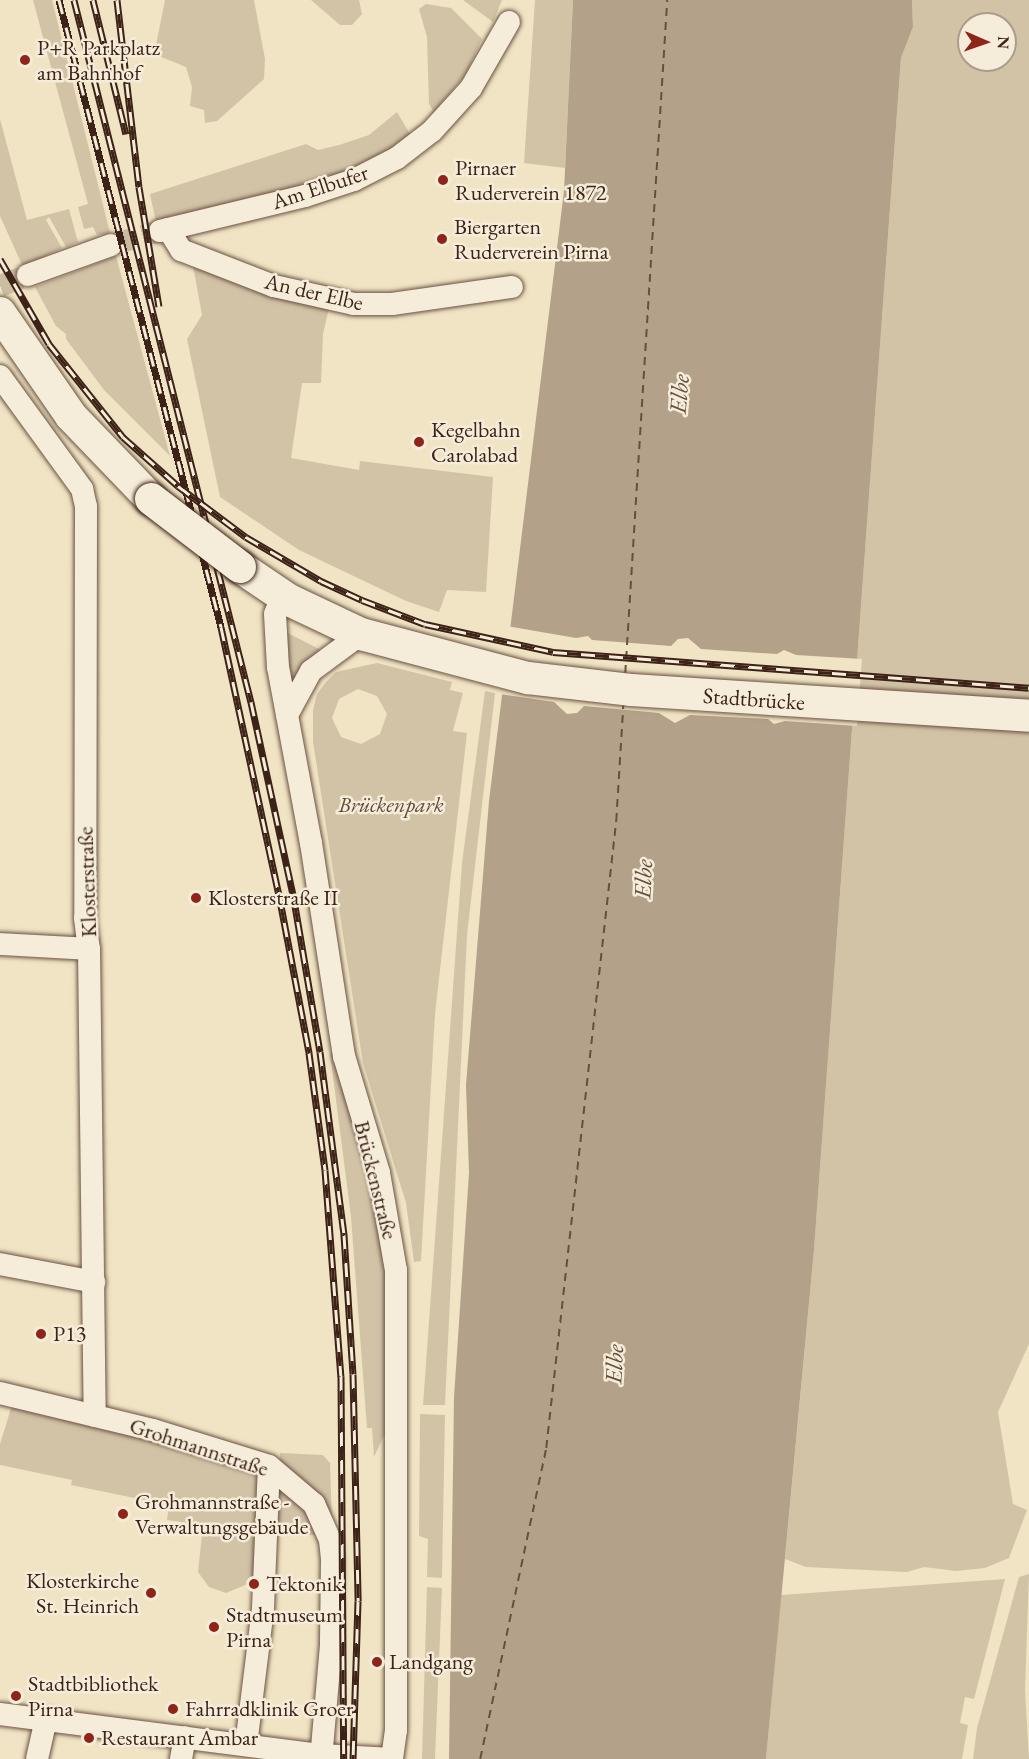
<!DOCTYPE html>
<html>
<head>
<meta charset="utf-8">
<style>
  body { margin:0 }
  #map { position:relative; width:1029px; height:1759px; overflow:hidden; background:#f0e4c4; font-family:"EB Garamond",serif }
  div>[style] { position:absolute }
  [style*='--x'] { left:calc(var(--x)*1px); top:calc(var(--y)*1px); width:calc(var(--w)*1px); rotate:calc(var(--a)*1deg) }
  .green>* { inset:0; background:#d2c3a7 }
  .water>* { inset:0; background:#b3a289 }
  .pier>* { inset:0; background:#f0e4c4 }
  .ferry>* { height:1.5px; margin-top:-0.75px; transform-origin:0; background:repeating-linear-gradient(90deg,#664f3f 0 8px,transparent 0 14px) }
  .street-tunnel>* { height:22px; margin-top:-11px; transform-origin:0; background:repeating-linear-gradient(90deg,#ccbda1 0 22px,transparent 0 33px) }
  .roads { filter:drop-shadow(0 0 2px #6a5242) drop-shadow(0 0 2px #6a5242) }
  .street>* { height:22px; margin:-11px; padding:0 11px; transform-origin:11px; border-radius:11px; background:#f5edd9 }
  .secondary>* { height:32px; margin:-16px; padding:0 16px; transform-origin:16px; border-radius:16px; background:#f5edd9 }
  .rail>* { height:7px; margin-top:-3.5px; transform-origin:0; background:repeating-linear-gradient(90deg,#f5edd9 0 14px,#3d2217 0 28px); box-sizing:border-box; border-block:2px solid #3d2217 }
  .bridges { filter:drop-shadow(0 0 2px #3d2217) drop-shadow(0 0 2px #3d2217) }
  .secondary-bridge>* { height:32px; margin:-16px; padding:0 16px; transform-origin:16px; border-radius:16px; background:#f5edd9 }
  .dots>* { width:16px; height:16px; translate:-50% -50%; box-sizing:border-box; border:3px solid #f5edd9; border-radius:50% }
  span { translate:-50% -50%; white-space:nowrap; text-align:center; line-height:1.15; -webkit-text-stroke:5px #f5edd9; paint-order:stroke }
  .poi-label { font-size:22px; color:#3d2217 }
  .left { translate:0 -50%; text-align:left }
  .right { translate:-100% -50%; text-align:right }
  .street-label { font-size:22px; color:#3d2217 }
  .park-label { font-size:22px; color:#624a3b; font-style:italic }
  .water-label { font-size:24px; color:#664f3f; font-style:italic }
  .north { position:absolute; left:957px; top:12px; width:60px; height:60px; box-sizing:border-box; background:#f5edd9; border:2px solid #ab9c8b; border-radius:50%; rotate:92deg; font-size:16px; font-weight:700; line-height:24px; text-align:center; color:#3d2217 }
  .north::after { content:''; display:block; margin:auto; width:21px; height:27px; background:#8f2418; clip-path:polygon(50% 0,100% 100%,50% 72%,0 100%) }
</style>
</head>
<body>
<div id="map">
  <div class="green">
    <div style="clip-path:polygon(33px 0,52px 0,110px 233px,97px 235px,93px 227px,84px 229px,78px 207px,88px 204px)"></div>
    <div style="clip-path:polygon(165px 0,254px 0,265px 59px,264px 79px,217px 121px,205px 123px,204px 110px,190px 106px,192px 87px,186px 67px,159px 56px,156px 45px)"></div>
    <div style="clip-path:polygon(311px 0,359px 0,362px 14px,352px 25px,340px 25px)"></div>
    <div style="clip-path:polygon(463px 0,502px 0,493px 22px)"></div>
    <div style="clip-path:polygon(535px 0,573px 0,565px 168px,524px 163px)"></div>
    <div style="clip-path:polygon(evenodd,912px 0,1029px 0,1029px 1344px,998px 1412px,1013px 1504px,1027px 1510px,1009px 1558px,985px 1568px,956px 1571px,924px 1567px,907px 1572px,806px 1567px,785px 1559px,814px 1250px,901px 58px,913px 27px,912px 0,969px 24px,1005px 24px,1005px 60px,969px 60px,969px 24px)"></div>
    <div style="clip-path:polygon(426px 4px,451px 8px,482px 39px,466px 74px,434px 112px,429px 104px,427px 37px,419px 9px)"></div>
    <div style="clip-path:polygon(397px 112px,410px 134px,394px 149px,299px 193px,156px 222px,150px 194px,306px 144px,318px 150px,339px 145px,369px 135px)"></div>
    <div style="clip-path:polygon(0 119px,27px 220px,69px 209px,78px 242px,66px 247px,49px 217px,46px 220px,62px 248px,23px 267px,0 216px)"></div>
    <div style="clip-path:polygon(116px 256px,170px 456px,104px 390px,66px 339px,66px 334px,56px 326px,35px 287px)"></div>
    <div style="clip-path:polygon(193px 266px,329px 308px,323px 334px,321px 383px,302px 383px,291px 458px,359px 470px,360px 461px,493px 477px,486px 592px,447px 590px,439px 612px,406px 601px,299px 550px,220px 497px,187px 339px,202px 315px)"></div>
    <div style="clip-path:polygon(284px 631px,321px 650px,290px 685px)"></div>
    <div style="clip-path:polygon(evenodd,377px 663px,452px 682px,450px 690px,463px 693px,453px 731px,467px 733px,435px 1014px,421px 1261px,414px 1262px,406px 1203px,363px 1063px,313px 742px,313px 710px,317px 694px,326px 682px,336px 672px,377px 663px,358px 689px,377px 696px,387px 714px,380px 734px,361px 744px,341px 737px,332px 718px,339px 699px,358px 689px)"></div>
    <div style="clip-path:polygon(485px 691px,495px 693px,467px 935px,445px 1405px,423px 1405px,462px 863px)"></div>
    <div style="clip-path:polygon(330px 1053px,335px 1053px,348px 1108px,370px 1174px,387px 1270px,389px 1425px,374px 1457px,372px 1428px,367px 1428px,351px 1217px)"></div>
    <div style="clip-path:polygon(13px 1402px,261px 1470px,255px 1576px,250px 1583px,226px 1593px,209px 1587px,198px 1572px,203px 1525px,167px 1520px,169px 1505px,71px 1485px,72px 1480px,0 1465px,0 1444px)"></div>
    <div style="clip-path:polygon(420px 1414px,445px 1415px,442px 1578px,427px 1577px,428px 1539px,419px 1536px)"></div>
    <div style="clip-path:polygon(280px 1453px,323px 1455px,330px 1463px,332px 1522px,279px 1469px)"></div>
    <div style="clip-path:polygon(278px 1481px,309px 1508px,323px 1536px,277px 1532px)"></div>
    <div style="clip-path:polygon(1029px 1574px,1025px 1690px,1029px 1759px,973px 1759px,977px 1728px,1019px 1577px)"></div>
    <div style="clip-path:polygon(1005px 1579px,974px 1699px,965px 1697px,960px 1723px,968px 1725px,962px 1759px,766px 1759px,781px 1595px)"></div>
    <div style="clip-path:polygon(427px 1587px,442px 1588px,435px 1759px,422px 1759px)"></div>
  </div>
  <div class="water">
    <div style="clip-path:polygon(573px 0,912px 0,913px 27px,901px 58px,814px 1250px,766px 1759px,449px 1759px,454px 1397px,469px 1173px,466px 1085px,489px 801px,564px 191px)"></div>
  </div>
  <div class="pier">
    <div style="clip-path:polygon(507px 626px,576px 638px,588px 636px,592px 640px,671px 646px,678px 639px,688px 638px,701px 649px,777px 654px,784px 650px,796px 655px,862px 659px,857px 726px,785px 721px,774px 724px,768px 719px,690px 715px,675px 723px,659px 713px,584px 706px,577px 713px,567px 714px,554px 702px,499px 694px)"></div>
  </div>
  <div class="ferry">
    <div style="--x:625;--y:673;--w:674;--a:-86.43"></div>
    <div style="--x:480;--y:1759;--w:318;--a:-78"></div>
    <div style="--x:546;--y:1448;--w:631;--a:-83.63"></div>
    <div style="--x:616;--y:821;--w:116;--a:-86.5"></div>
  </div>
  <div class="street-tunnel">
    <div style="--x:111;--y:245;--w:51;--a:-15.9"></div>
    <div style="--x:0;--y:286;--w:30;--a:-21"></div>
  </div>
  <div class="roads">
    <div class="street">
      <div style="--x:168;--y:229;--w:25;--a:58"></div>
      <div style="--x:181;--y:250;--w:100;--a:21.2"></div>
      <div style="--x:274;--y:286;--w:82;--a:12.7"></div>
      <div style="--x:354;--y:304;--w:38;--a:0"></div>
      <div style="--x:392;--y:304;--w:121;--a:-8.1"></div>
      <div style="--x:160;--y:231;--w:149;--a:-13.6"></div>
      <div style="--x:305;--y:196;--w:52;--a:-18.1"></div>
      <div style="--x:354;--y:180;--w:48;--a:-27.1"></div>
      <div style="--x:397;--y:158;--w:44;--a:-37.6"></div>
      <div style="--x:432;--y:131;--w:58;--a:-47.8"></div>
      <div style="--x:471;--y:88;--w:76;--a:-60.1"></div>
      <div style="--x:28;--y:275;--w:88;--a:-19.9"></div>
      <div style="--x:0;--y:376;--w:140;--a:54"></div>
      <div style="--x:82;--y:489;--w:18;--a:77"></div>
      <div style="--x:86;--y:507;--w:411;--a:90.1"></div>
      <div style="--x:85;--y:918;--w:31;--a:83"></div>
      <div style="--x:89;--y:949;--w:467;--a:89.3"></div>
      <div style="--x:282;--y:596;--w:19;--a:111"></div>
      <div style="--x:275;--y:614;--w:53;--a:86.8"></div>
      <div style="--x:278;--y:667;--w:179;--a:79.4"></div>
      <div style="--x:311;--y:843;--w:216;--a:81.2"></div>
      <div style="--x:344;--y:1056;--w:122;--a:73.3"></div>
      <div style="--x:379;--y:1173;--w:98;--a:80.1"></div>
      <div style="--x:396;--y:1270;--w:460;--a:90"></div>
      <div style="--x:396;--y:1730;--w:29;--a:98"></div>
      <div style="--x:287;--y:715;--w:50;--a:-61.4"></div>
      <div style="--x:311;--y:671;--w:62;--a:-36.5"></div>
      <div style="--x:0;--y:944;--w:89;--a:3.2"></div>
      <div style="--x:0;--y:1264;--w:96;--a:10.8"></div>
      <div style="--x:0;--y:1393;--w:157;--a:13.6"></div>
      <div style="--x:153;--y:1430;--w:121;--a:17.2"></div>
      <div style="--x:269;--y:1466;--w:59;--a:40.2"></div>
      <div style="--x:314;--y:1504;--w:39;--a:66"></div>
      <div style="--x:330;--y:1540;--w:20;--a:84"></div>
      <div style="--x:332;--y:1560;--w:85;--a:90.7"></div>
      <div style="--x:331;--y:1645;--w:114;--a:95"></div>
      <div style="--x:0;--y:1714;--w:324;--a:7.3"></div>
      <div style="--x:321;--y:1755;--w:71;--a:3.2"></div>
      <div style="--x:246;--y:1745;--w:138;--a:-82.9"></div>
      <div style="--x:263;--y:1608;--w:142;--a:-87.6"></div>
      <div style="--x:37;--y:1759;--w:41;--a:-77.3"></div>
      <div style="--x:181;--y:1759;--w:22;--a:-80"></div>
    </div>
    <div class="secondary">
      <div style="--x:0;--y:313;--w:125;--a:55.4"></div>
      <div style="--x:71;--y:416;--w:115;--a:46.1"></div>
      <div style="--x:240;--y:567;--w:59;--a:34"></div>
      <div style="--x:289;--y:600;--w:80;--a:25.3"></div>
      <div style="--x:361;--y:634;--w:173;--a:14.8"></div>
      <div style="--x:528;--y:678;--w:105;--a:6.6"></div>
      <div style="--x:632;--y:690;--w:398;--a:3.7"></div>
    </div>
  </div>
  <div class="rail">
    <div style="--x:59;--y:0;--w:648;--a:75.51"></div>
    <div style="--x:221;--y:627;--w:274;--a:77.8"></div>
    <div style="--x:279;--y:895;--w:161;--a:79.2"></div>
    <div style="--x:309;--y:1053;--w:118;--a:82.2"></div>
    <div style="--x:325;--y:1170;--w:207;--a:85.6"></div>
    <div style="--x:341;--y:1376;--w:383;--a:89.6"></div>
    <div style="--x:74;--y:0;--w:724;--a:75.85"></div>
    <div style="--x:251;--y:702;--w:197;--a:77.7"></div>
    <div style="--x:293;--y:894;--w:160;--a:80.3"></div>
    <div style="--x:320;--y:1052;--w:185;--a:82.5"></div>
    <div style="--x:344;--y:1235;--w:139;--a:86.3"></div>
    <div style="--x:353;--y:1374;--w:227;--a:88.7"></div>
    <div style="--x:358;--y:1601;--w:158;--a:91.8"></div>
    <div style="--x:93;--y:0;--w:138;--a:76.2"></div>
    <div style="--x:117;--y:0;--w:188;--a:83.3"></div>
    <div style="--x:139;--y:187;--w:121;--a:80.5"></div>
    <div style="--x:0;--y:259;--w:98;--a:60"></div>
    <div style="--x:49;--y:344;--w:119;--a:51.5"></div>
    <div style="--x:123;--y:437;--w:74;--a:41.7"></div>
    <div style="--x:178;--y:486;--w:85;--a:36.9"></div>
    <div style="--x:246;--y:537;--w:87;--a:30.4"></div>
    <div style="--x:321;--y:581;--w:45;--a:24.9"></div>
    <div style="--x:362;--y:600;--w:67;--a:20.9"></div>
    <div style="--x:425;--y:624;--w:131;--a:12.3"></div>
    <div style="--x:553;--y:652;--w:477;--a:4.3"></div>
  </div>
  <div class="bridges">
    <div class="secondary-bridge">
      <div style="--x:151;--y:499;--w:112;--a:37.4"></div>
    </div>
  </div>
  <div class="dots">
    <div style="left:25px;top:60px;background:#8f2418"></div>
    <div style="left:443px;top:180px;background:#8f2418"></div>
    <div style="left:442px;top:239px;background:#8f2418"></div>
    <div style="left:419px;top:442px;background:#8f2418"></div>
    <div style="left:196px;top:898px;background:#8f2418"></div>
    <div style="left:41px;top:1334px;background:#8f2418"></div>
    <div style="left:123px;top:1514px;background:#8f2418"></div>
    <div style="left:254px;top:1584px;background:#8f2418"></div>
    <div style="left:151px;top:1593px;background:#8f2418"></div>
    <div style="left:214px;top:1627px;background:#8f2418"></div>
    <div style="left:377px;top:1662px;background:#8f2418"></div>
    <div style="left:16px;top:1696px;background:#8f2418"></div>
    <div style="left:173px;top:1709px;background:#8f2418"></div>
    <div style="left:89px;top:1738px;background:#8f2418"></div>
  </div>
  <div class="poi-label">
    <span class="left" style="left:37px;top:60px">P+R Parkplatz<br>am Bahnhof</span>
    <span class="left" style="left:455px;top:180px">Pirnaer<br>Ruderverein 1872</span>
    <span class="left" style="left:454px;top:239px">Biergarten<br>Ruderverein Pirna</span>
    <span class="left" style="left:431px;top:442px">Kegelbahn<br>Carolabad</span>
    <span class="left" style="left:208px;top:898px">Klosterstraße II</span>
    <span class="left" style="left:53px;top:1334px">P13</span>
    <span class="left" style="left:135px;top:1514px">Grohmannstraße -<br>Verwaltungsgebäude</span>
    <span class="right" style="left:139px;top:1593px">Klosterkirche<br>St. Heinrich</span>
    <span class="left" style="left:266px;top:1584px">Tektonik</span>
    <span class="left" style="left:226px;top:1627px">Stadtmuseum<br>Pirna</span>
    <span class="left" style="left:389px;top:1662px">Landgang</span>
    <span class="left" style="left:28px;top:1696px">Stadtbibliothek<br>Pirna</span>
    <span class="left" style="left:185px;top:1709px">Fahrradklinik Groer</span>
    <span class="left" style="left:101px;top:1738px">Restaurant Ambar</span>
  </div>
  <div class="street-label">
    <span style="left:320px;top:187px;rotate:-18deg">Am Elbufer</span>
    <span style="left:314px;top:292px;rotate:13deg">An der Elbe</span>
    <span style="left:754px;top:699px;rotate:4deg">Stadtbrücke</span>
    <span style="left:87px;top:882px;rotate:-92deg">Klosterstraße</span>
    <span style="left:376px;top:1180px;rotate:76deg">Brückenstraße</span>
    <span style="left:199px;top:1447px;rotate:18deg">Grohmannstraße</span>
  </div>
  <div class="park-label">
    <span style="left:391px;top:805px">Brückenpark</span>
  </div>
  <div class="water-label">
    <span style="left:679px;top:394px;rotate:-85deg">Elbe</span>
    <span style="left:643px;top:879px;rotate:-87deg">Elbe</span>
    <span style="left:614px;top:1364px;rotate:-87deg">Elbe</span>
  </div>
  <div class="north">N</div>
</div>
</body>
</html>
